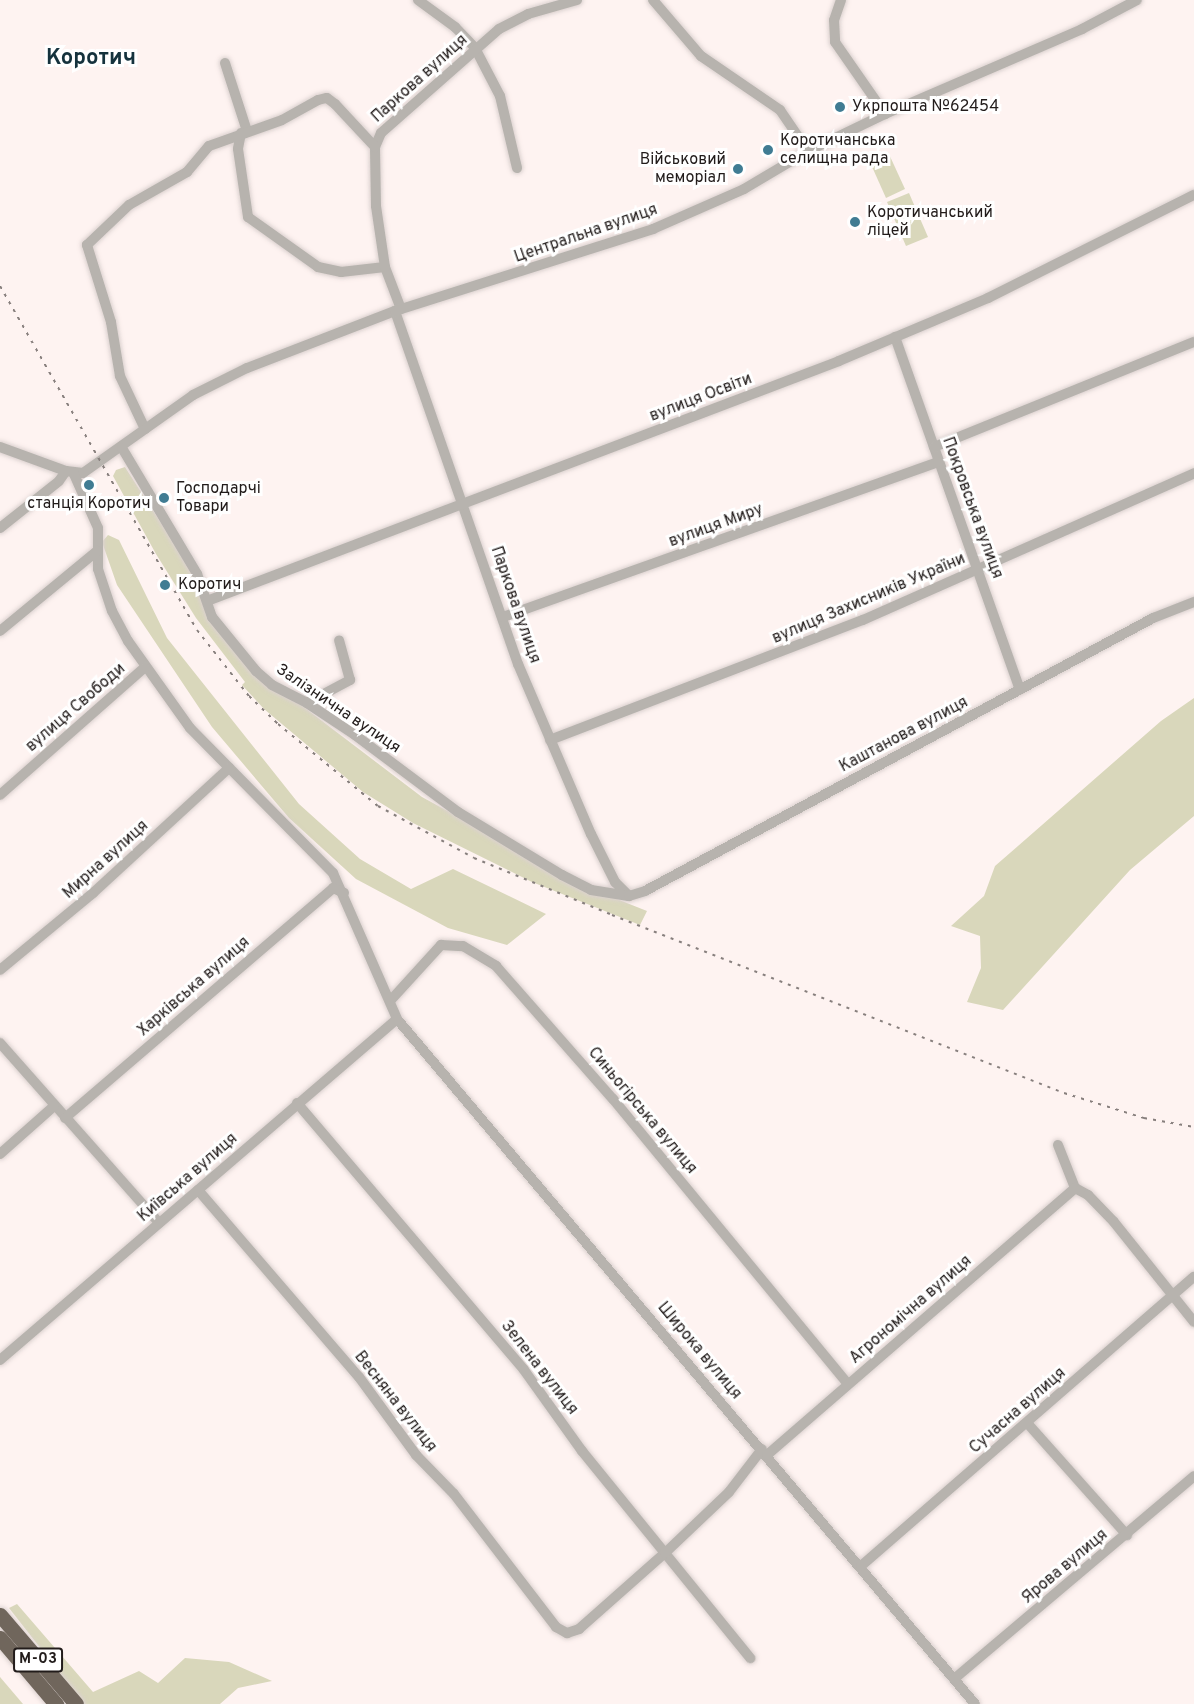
<!DOCTYPE html>
<html>
<head>
<meta charset="utf-8">
<style>
  body { margin:0 }
  #map { position:relative; width:1194px; height:1704px; overflow:hidden; background:#fef3f1; font-family:Overpass,sans-serif }
  div>[style] { position:absolute }
  [style*='--x'] { left:calc(var(--x)*1px); top:calc(var(--y)*1px); width:calc(var(--w)*1px); rotate:calc(var(--a)*1deg) }
  .green>* { inset:0; background:#d9d7bb }
  .roads { filter:drop-shadow(0 0 2px #dbd1cf) drop-shadow(0 0 2px #dbd1cf) }
  .minor>* { height:10px; margin:-5px; padding:0 5px; transform-origin:5px; border-radius:5px; background:#b7b3ae }
  .highway>* { height:15px; margin:-7.5px; padding:0 7.5px; transform-origin:7.5px; border-radius:7.5px; background:#70665c }
  .rail>* { height:2px; margin-top:-1px; transform-origin:0; background:repeating-linear-gradient(90deg,#877f7d 0 3px,transparent 0 9px) }
  .dots>* { width:16px; height:16px; translate:-50% -50%; box-sizing:border-box; border:3px solid #fff; border-radius:50% }
  span { translate:-50% -50%; white-space:nowrap; text-align:center; line-height:1.15; -webkit-text-stroke:6px #fff; paint-order:stroke }
  .shield-label span { padding:2px 4px; background:#fff; border:2px solid; border-radius:4px; -webkit-text-stroke-width:0 }
  .shield-label { font-size:15px; color:#221c1b; font-weight:700 }
  .street-label { font-size:16px; color:#221c1b }
  .poi-label { font-size:16px; color:#221c1b }
  .left { translate:0 -50%; text-align:left }
  .right { translate:-100% -50%; text-align:right }
  .district-label { font-size:22px; color:#15323d; font-weight:700 }
</style>
</head>
<body>
<div id="map">
  <div class="green">
    <div style="clip-path:polygon(888px 152px,905px 189px,886px 198px,869px 160px)"></div>
    <div style="clip-path:polygon(909px 193px,928px 237px,906px 246px,887px 202px)"></div>
    <div style="clip-path:polygon(125px 467px,193px 573px,207px 606px,255px 670px,422px 797px,584px 886px,647px 911px,640px 925px,532px 882px,413px 823px,363px 792px,264px 709px,242px 685px,245px 682px,196px 618px,156px 554px,113px 476px,116px 470px)"></div>
    <div style="clip-path:polygon(108px 535px,119px 540px,167px 638px,299px 804px,360px 859px,411px 889px,453px 869px,546px 914px,507px 945px,448px 928px,356px 879px,289px 818px,212px 727px,117px 585px,102px 542px)"></div>
    <div style="clip-path:polygon(1194px 698px,1194px 816px,1130px 870px,1003px 1010px,967px 1002px,981px 968px,980px 936px,951px 926px,984px 896px,995px 866px,1161px 721px)"></div>
    <div style="clip-path:polygon(17px 1604px,93px 1692px,139px 1671px,158px 1683px,185px 1658px,229px 1662px,272px 1681px,238px 1688px,220px 1704px,84px 1704px,9px 1608px)"></div>
    <div style="clip-path:polygon(0 1677px,23px 1704px,0 1704px)"></div>
  </div>
  <div class="roads">
    <div class="minor">
      <div style="--x:418;--y:0;--w:46;--a:36.1"></div>
      <div style="--x:455;--y:27;--w:29;--a:46"></div>
      <div style="--x:475;--y:48;--w:54;--a:62.5"></div>
      <div style="--x:500;--y:96;--w:74;--a:76.7"></div>
      <div style="--x:653;--y:0;--w:74;--a:49.4"></div>
      <div style="--x:701;--y:56;--w:96;--a:34.4"></div>
      <div style="--x:780;--y:110;--w:50;--a:55.7"></div>
      <div style="--x:841;--y:0;--w:21;--a:109"></div>
      <div style="--x:834;--y:20;--w:22;--a:87"></div>
      <div style="--x:835;--y:42;--w:88;--a:55.2"></div>
      <div style="--x:225;--y:63;--w:71;--a:72.1"></div>
      <div style="--x:241;--y:133;--w:16;--a:101"></div>
      <div style="--x:238;--y:149;--w:69;--a:81.6"></div>
      <div style="--x:248;--y:217;--w:86;--a:35.5"></div>
      <div style="--x:318;--y:267;--w:24;--a:12"></div>
      <div style="--x:341;--y:272;--w:44;--a:-6.5"></div>
      <div style="--x:401;--y:309;--w:45;--a:-110.9"></div>
      <div style="--x:385;--y:267;--w:62;--a:-98.4"></div>
      <div style="--x:376;--y:206;--w:59;--a:-91"></div>
      <div style="--x:375;--y:147;--w:15;--a:-67"></div>
      <div style="--x:381;--y:133;--w:157;--a:-41.4"></div>
      <div style="--x:499;--y:29;--w:33;--a:-27"></div>
      <div style="--x:528;--y:14;--w:51;--a:-15.9"></div>
      <div style="--x:395;--y:311;--w:374;--a:70.8"></div>
      <div style="--x:518;--y:664;--w:185;--a:66.8"></div>
      <div style="--x:591;--y:834;--w:54;--a:63.4"></div>
      <div style="--x:615;--y:882;--w:20;--a:45"></div>
      <div style="--x:895;--y:337;--w:374;--a:70.5"></div>
      <div style="--x:145;--y:429;--w:59;--a:-115.3"></div>
      <div style="--x:120;--y:376;--w:55;--a:-99.5"></div>
      <div style="--x:111;--y:322;--w:81;--a:-107.3"></div>
      <div style="--x:87;--y:245;--w:58;--a:-43.6"></div>
      <div style="--x:129;--y:205;--w:67;--a:-29.6"></div>
      <div style="--x:187;--y:172;--w:34;--a:-50"></div>
      <div style="--x:209;--y:146;--w:77;--a:-19.6"></div>
      <div style="--x:282;--y:120;--w:41;--a:-29.1"></div>
      <div style="--x:318;--y:100;--w:9;--a:-13"></div>
      <div style="--x:327;--y:98;--w:10;--a:37"></div>
      <div style="--x:335;--y:104;--w:59;--a:47.1"></div>
      <div style="--x:0;--y:447;--w:70;--a:20"></div>
      <div style="--x:66;--y:471;--w:17;--a:7"></div>
      <div style="--x:83;--y:473;--w:135;--a:-35.3"></div>
      <div style="--x:193;--y:395;--w:60;--a:-26.6"></div>
      <div style="--x:247;--y:368;--w:159;--a:-21.1"></div>
      <div style="--x:395;--y:311;--w:271;--a:-17.6"></div>
      <div style="--x:653;--y:229;--w:99;--a:-23.7"></div>
      <div style="--x:744;--y:189;--w:74;--a:-30.7"></div>
      <div style="--x:808;--y:151;--w:85;--a:-25.7"></div>
      <div style="--x:885;--y:114;--w:215;--a:-23.3"></div>
      <div style="--x:1082;--y:29;--w:62;--a:-27.8"></div>
      <div style="--x:934;--y:447;--w:280;--a:-22"></div>
      <div style="--x:122;--y:448;--w:147;--a:59.2"></div>
      <div style="--x:197;--y:574;--w:46;--a:70.8"></div>
      <div style="--x:212;--y:617;--w:70;--a:50.8"></div>
      <div style="--x:256;--y:671;--w:21;--a:41"></div>
      <div style="--x:272;--y:685;--w:39;--a:27"></div>
      <div style="--x:307;--y:703;--w:58;--a:33.7"></div>
      <div style="--x:355;--y:735;--w:129;--a:36.8"></div>
      <div style="--x:458;--y:812;--w:122;--a:31.2"></div>
      <div style="--x:562;--y:875;--w:33;--a:27"></div>
      <div style="--x:591;--y:890;--w:38;--a:9"></div>
      <div style="--x:629;--y:896;--w:17;--a:-17"></div>
      <div style="--x:645;--y:891;--w:577;--a:-28.25"></div>
      <div style="--x:1153;--y:618;--w:44;--a:-21.3"></div>
      <div style="--x:73;--y:472;--w:61;--a:65.9"></div>
      <div style="--x:98;--y:528;--w:41;--a:90"></div>
      <div style="--x:98;--y:569;--w:44;--a:71.6"></div>
      <div style="--x:112;--y:611;--w:34;--a:62"></div>
      <div style="--x:128;--y:641;--w:107;--a:54.5"></div>
      <div style="--x:190;--y:728;--w:204;--a:45.4"></div>
      <div style="--x:333;--y:873;--w:159;--a:66.3"></div>
      <div style="--x:397;--y:1019;--w:896;--a:49.84"></div>
      <div style="--x:0;--y:528;--w:75;--a:-38.5"></div>
      <div style="--x:59;--y:481;--w:12;--a:-55"></div>
      <div style="--x:207;--y:601;--w:676;--a:-20.79"></div>
      <div style="--x:839;--y:361;--w:162;--a:-22.9"></div>
      <div style="--x:988;--y:298;--w:230;--a:-26.6"></div>
      <div style="--x:503;--y:617;--w:462;--a:-19.6"></div>
      <div style="--x:0;--y:631;--w:126;--a:-39.5"></div>
      <div style="--x:307;--y:703;--w:49;--a:-28.1"></div>
      <div style="--x:350;--y:680;--w:41;--a:-105.4"></div>
      <div style="--x:550;--y:740;--w:335;--a:-21"></div>
      <div style="--x:863;--y:620;--w:362;--a:-23.9"></div>
      <div style="--x:0;--y:795;--w:193;--a:-41.4"></div>
      <div style="--x:0;--y:970;--w:121;--a:-39.6"></div>
      <div style="--x:93;--y:893;--w:185;--a:-42.6"></div>
      <div style="--x:390;--y:1001;--w:76;--a:-47.7"></div>
      <div style="--x:441;--y:945;--w:22;--a:3"></div>
      <div style="--x:463;--y:946;--w:39;--a:31"></div>
      <div style="--x:496;--y:966;--w:177;--a:48.7"></div>
      <div style="--x:613;--y:1099;--w:369;--a:50.5"></div>
      <div style="--x:0;--y:1043;--w:240;--a:48.5"></div>
      <div style="--x:297;--y:1103;--w:350;--a:49.6"></div>
      <div style="--x:524;--y:1370;--w:100;--a:54.4"></div>
      <div style="--x:582;--y:1451;--w:267;--a:50.9"></div>
      <div style="--x:65;--y:1118;--w:353;--a:-40.6"></div>
      <div style="--x:333;--y:888;--w:12;--a:24"></div>
      <div style="--x:1058;--y:1145;--w:46;--a:68.4"></div>
      <div style="--x:1075;--y:1188;--w:15;--a:28"></div>
      <div style="--x:1088;--y:1195;--w:37;--a:46"></div>
      <div style="--x:1114;--y:1222;--w:128;--a:51.3"></div>
      <div style="--x:0;--y:1154;--w:72;--a:-41.6"></div>
      <div style="--x:198;--y:1190;--w:247;--a:49.3"></div>
      <div style="--x:359;--y:1377;--w:97;--a:53.8"></div>
      <div style="--x:416;--y:1455;--w:54;--a:45.7"></div>
      <div style="--x:454;--y:1494;--w:168;--a:52.5"></div>
      <div style="--x:556;--y:1627;--w:13;--a:29"></div>
      <div style="--x:567;--y:1633;--w:13;--a:-18"></div>
      <div style="--x:579;--y:1629;--w:115;--a:-41.5"></div>
      <div style="--x:665;--y:1553;--w:88;--a:-43.6"></div>
      <div style="--x:729;--y:1492;--w:54;--a:-52.5"></div>
      <div style="--x:0;--y:1360;--w:523;--a:-40.66"></div>
      <div style="--x:1028;--y:1424;--w:149;--a:48.3"></div>
      <div style="--x:767;--y:1455;--w:408;--a:-40.9"></div>
      <div style="--x:861;--y:1566;--w:441;--a:-41"></div>
      <div style="--x:954;--y:1679;--w:314;--a:-40.2"></div>
    </div>
    <div class="highway">
      <div style="--x:0;--y:1615;--w:117;--a:49.5"></div>
      <div style="--x:0;--y:1638;--w:87;--a:49.7"></div>
    </div>
  </div>
  <div class="rail">
    <div style="--x:0;--y:286;--w:396;--a:60.2"></div>
    <div style="--x:197;--y:630;--w:84;--a:51.8"></div>
    <div style="--x:249;--y:696;--w:40;--a:44"></div>
    <div style="--x:278;--y:724;--w:129;--a:39.4"></div>
    <div style="--x:378;--y:806;--w:109;--a:28.4"></div>
    <div style="--x:474;--y:858;--w:149;--a:22.4"></div>
    <div style="--x:612;--y:915;--w:486;--a:21.5"></div>
    <div style="--x:1064;--y:1093;--w:84;--a:17.4"></div>
    <div style="--x:1144;--y:1118;--w:51;--a:10.2"></div>
  </div>
  <div class="dots">
    <div style="left:840px;top:107px;background:#407c93"></div>
    <div style="left:768px;top:150px;background:#407c93"></div>
    <div style="left:738px;top:169px;background:#407c93"></div>
    <div style="left:855px;top:222px;background:#407c93"></div>
    <div style="left:89px;top:485px;background:#407c93"></div>
    <div style="left:164px;top:498px;background:#407c93"></div>
    <div style="left:165px;top:585px;background:#407c93"></div>
  </div>
  <div class="shield-label">
    <span style="left:38px;top:1660px">М-03</span>
  </div>
  <div class="street-label">
    <span style="left:420px;top:79px;rotate:-42deg">Паркова вулиця</span>
    <span style="left:586px;top:234px;rotate:-19deg">Центральна вулиця</span>
    <span style="left:701px;top:398px;rotate:-21deg">вулиця Освіти</span>
    <span style="left:972px;top:508px;rotate:70deg">Покровська вулиця</span>
    <span style="left:716px;top:526px;rotate:-20deg">вулиця Миру</span>
    <span style="left:869px;top:599px;rotate:-23deg">вулиця Захисників України</span>
    <span style="left:515px;top:605px;rotate:71deg">Паркова вулиця</span>
    <span style="left:76px;top:708px;rotate:-41deg">вулиця Свободи</span>
    <span style="left:338px;top:709px;rotate:34deg">Залізнична вулиця</span>
    <span style="left:904px;top:735px;rotate:-28deg">Каштанова вулиця</span>
    <span style="left:106px;top:860px;rotate:-42deg">Мирна вулиця</span>
    <span style="left:194px;top:987px;rotate:-41deg">Харківська вулиця</span>
    <span style="left:642px;top:1111px;rotate:50deg">Синьогірська вулиця</span>
    <span style="left:188px;top:1178px;rotate:-41deg">Київська вулиця</span>
    <span style="left:911px;top:1310px;rotate:-41deg">Агрономічна вулиця</span>
    <span style="left:699px;top:1351px;rotate:50deg">Широка вулиця</span>
    <span style="left:539px;top:1368px;rotate:52deg">Зелена вулиця</span>
    <span style="left:395px;top:1402px;rotate:52deg">Весняна вулиця</span>
    <span style="left:1018px;top:1411px;rotate:-41deg">Сучасна вулиця</span>
    <span style="left:1065px;top:1567px;rotate:-40deg">Ярова вулиця</span>
  </div>
  <div class="poi-label">
    <span class="left" style="left:852px;top:107px">Укрпошта №62454</span>
    <span class="left" style="left:780px;top:150px">Коротичанська<br>селищна рада</span>
    <span class="right" style="left:726px;top:169px">Військовий<br>меморіал</span>
    <span class="left" style="left:867px;top:222px">Коротичанський<br>ліцей</span>
    <span class="left" style="left:176px;top:498px">Господарчі<br>Товари</span>
    <span style="left:89px;top:504px">станція Коротич</span>
    <span class="left" style="left:178px;top:585px">Коротич</span>
  </div>
  <div class="district-label">
    <span style="left:91px;top:59px">Коротич</span>
  </div>
</div>
</body>
</html>
